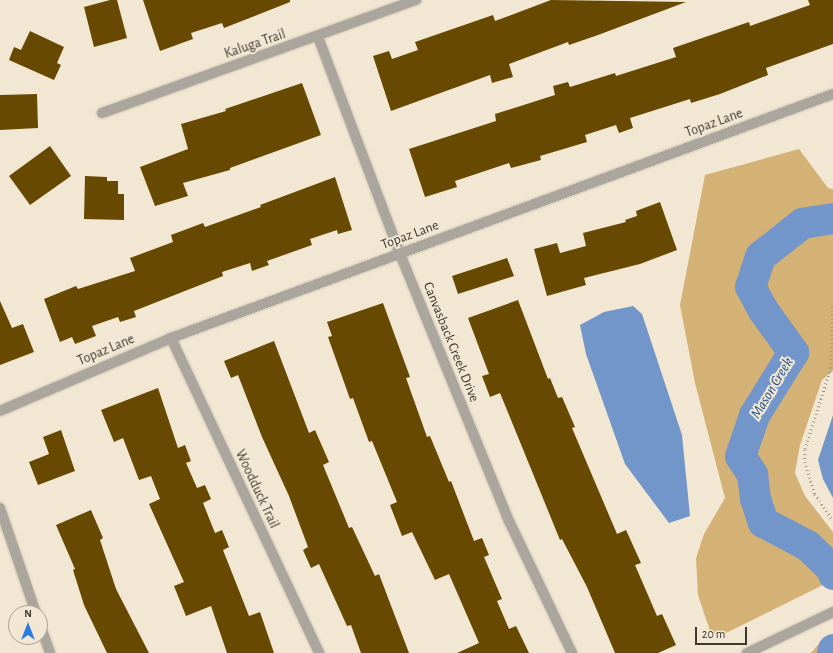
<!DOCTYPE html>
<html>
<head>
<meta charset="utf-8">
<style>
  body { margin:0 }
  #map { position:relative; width:833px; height:653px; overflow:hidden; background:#f2e7d3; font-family:"Alegreya Sans",sans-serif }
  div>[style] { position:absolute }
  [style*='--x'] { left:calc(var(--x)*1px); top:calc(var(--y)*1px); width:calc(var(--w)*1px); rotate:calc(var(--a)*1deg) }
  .forest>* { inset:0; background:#d4b275 }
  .water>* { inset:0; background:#7296ca }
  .river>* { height:31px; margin:-15.5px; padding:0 15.5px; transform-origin:15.5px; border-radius:15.5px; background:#7296ca }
  .building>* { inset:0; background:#674901 }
  .path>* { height:2.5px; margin-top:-1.25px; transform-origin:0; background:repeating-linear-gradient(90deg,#a29a8b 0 1px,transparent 0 4px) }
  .roads { filter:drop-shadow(0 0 1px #cec4b2) drop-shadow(0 0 1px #cec4b2) }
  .minor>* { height:10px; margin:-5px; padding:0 5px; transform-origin:5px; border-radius:5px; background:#aaa59d }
  .tertiary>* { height:10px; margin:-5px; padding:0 5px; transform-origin:5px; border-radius:5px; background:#aaa59d }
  span { translate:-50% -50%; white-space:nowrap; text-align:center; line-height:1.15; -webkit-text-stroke:4px #f2e7d3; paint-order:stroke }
  .street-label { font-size:14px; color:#3d3830 }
  .water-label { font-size:15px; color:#214f90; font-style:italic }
  .north { position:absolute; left:8px; top:605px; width:40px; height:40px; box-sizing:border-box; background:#f2e7d3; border:1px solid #aaa192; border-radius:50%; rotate:0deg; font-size:11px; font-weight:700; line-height:16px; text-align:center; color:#3d3830 }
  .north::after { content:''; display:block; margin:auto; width:14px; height:18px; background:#2a79e4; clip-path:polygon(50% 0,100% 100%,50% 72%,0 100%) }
  .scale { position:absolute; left:695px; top:627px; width:52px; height:18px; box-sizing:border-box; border:2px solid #3d3830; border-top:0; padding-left:5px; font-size:12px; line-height:14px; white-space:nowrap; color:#3d3830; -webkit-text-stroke:3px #f2e7d3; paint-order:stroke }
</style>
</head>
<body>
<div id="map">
  <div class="forest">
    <div style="clip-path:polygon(799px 149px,828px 188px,833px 189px,833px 371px,822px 380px,800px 445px,795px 473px,805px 496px,833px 532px,833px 580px,724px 634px,711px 634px,698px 595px,696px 558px,704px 534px,725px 498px,695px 383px,680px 305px,705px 175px)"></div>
    <div style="clip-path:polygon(833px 635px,833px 653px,811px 653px,821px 641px)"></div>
  </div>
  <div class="water">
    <div style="clip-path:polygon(633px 306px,642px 314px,682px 435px,690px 516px,669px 523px,625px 464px,586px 354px,580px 325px,604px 312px)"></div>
    <div style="clip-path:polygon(833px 415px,833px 498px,823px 479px,818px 460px)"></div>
  </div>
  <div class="river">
    <div style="--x:833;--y:218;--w:31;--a:171"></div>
    <div style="--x:802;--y:223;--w:53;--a:141.8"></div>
    <div style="--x:760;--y:256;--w:32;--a:108"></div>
    <div style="--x:750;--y:286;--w:27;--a:62"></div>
    <div style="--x:763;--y:310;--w:52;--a:54.5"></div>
    <div style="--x:793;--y:352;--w:74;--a:121.8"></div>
    <div style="--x:754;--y:415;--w:43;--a:108.9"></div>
    <div style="--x:740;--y:456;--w:22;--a:56"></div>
    <div style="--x:752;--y:474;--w:24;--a:83"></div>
    <div style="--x:755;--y:498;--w:25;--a:72"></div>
    <div style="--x:763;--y:522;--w:50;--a:27.6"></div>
    <div style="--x:807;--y:545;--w:35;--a:44"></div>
    <div style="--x:832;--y:569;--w:5;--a:79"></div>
    <div style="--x:832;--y:653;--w:4;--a:-76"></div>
  </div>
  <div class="building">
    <div style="clip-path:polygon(110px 0,117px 0,127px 38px,94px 47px,84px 7px)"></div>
    <div style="clip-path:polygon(143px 0,290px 0,290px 2px,224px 28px,222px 23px,191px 33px,193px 39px,160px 51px)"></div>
    <div style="clip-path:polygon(551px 0,686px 2px,598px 35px,569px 45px,568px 42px,509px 64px,513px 77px,492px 83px,490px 75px,391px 111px,373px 56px,389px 51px,392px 59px,418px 50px,415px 42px,493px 15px,495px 21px)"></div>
    <div style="clip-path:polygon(808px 0,833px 0,833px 44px,766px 68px,768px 75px,720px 94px,691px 103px,690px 99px,630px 118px,633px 128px,619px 133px,616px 125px,585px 135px,587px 142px,540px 156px,541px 160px,511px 168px,509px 163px,455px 181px,457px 187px,425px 197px,409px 149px,496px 121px,495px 114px,555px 95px,553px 86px,568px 82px,570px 87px,615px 73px,616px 76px,676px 57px,673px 48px,749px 22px,750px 26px,810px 5px)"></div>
    <div style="clip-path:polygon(30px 31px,64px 47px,57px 63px,61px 65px,54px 80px,9px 60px,14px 47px,21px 50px)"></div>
    <div style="clip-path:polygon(302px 83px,321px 135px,230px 168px,230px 170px,183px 183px,188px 196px,155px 206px,140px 167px,188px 149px,181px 124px,226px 111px,225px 109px)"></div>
    <div style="clip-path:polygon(37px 94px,38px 128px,0 130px,0 95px)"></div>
    <div style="clip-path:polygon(50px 146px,71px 176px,30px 205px,9px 176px)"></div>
    <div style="clip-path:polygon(85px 176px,107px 177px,107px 181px,118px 181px,118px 194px,124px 194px,124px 220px,84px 219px)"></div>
    <div style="clip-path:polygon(335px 177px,352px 230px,338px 234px,337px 230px,310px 239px,312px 245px,267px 261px,269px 265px,252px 271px,250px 263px,222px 272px,223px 276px,134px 311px,136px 317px,120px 322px,118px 317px,92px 326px,96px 336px,75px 344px,72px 337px,60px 342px,44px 299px,76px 286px,78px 289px,135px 271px,130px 258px,173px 242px,171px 235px,203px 223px,205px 227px,261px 207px,260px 205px)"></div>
    <div style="clip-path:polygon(660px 202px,677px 250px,640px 264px,584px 278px,586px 285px,547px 296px,534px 249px,557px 243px,560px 253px,586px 246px,583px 233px,626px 222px,625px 220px,637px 216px,636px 211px)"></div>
    <div style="clip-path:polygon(507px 258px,514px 276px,458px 294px,452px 276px)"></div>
    <div style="clip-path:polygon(518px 300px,548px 379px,550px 378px,558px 398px,562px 397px,575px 427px,572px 428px,617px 534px,626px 530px,641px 563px,635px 565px,657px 616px,662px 614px,676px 645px,658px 653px,615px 653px,587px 587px,562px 539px,560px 540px,500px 393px,490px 397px,482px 376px,489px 374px,468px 318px)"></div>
    <div style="clip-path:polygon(0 301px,12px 328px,23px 324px,34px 352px,0 365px)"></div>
    <div style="clip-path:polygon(383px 303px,410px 377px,406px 378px,427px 437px,430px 436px,449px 482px,451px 481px,474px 541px,482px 538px,489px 555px,484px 557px,502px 599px,497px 601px,509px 629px,516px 626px,529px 653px,457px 653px,479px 643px,449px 574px,435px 580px,412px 532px,402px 536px,390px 505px,397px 502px,372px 441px,369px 442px,353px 398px,350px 399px,328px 337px,332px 336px,327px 322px)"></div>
    <div style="clip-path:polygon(274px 341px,309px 433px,315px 430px,329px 462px,323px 465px,349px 528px,352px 527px,375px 576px,379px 574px,409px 653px,361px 653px,351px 625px,347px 626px,319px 564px,311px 568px,303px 550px,308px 547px,289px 496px,262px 437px,238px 375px,231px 378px,224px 361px)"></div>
    <div style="clip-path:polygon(158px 388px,178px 448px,185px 445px,191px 461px,186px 463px,197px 488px,205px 485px,211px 499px,203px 503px,215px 533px,222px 530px,229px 547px,223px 550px,249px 616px,260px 612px,274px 653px,227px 653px,211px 606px,186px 616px,174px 586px,184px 582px,149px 504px,160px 499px,151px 476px,139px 480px,123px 438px,114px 442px,101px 410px)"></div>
    <div style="clip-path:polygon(61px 430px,75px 471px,38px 485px,29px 462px,49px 454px,43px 437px)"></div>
    <div style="clip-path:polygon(91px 510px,103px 538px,100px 540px,116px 589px,149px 653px,107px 653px,84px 605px,73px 570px,75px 569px,56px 525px)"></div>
  </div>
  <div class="path">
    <div style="--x:833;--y:307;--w:61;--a:91.9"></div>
    <div style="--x:831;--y:368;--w:86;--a:107.6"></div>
    <div style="--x:805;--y:450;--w:12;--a:90"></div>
    <div style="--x:805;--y:462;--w:34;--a:73"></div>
    <div style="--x:815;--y:494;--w:32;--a:56"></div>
  </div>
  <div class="roads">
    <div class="minor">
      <div style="--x:318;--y:37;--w:232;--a:69.3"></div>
      <div style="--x:400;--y:254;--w:291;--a:67.8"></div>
      <div style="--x:510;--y:523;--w:144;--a:64.5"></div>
      <div style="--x:102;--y:113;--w:334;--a:-19.8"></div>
      <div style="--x:171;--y:338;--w:348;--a:64.8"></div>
      <div style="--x:0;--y:411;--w:186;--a:-23.1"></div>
      <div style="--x:171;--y:338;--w:706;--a:-20.23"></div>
      <div style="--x:0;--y:508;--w:111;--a:71.1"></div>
      <div style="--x:40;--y:625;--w:30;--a:70"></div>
    </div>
    <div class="tertiary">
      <div style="--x:747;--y:653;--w:95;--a:-25.5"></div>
    </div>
  </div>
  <div class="street-label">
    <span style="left:255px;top:44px;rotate:-19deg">Kaluga Trail</span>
    <span style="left:714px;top:123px;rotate:-20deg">Topaz Lane</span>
    <span style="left:410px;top:235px;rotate:-20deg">Topaz Lane</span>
    <span style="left:451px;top:342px;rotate:68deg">Canvasback Creek Drive</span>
    <span style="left:106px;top:350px;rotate:-23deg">Topaz Lane</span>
    <span style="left:257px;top:489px;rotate:65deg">Woodduck Trail</span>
  </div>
  <div class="water-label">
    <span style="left:772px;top:388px;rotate:-59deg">Mason Creek</span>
  </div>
  <div class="north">N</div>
  <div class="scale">20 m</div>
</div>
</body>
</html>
